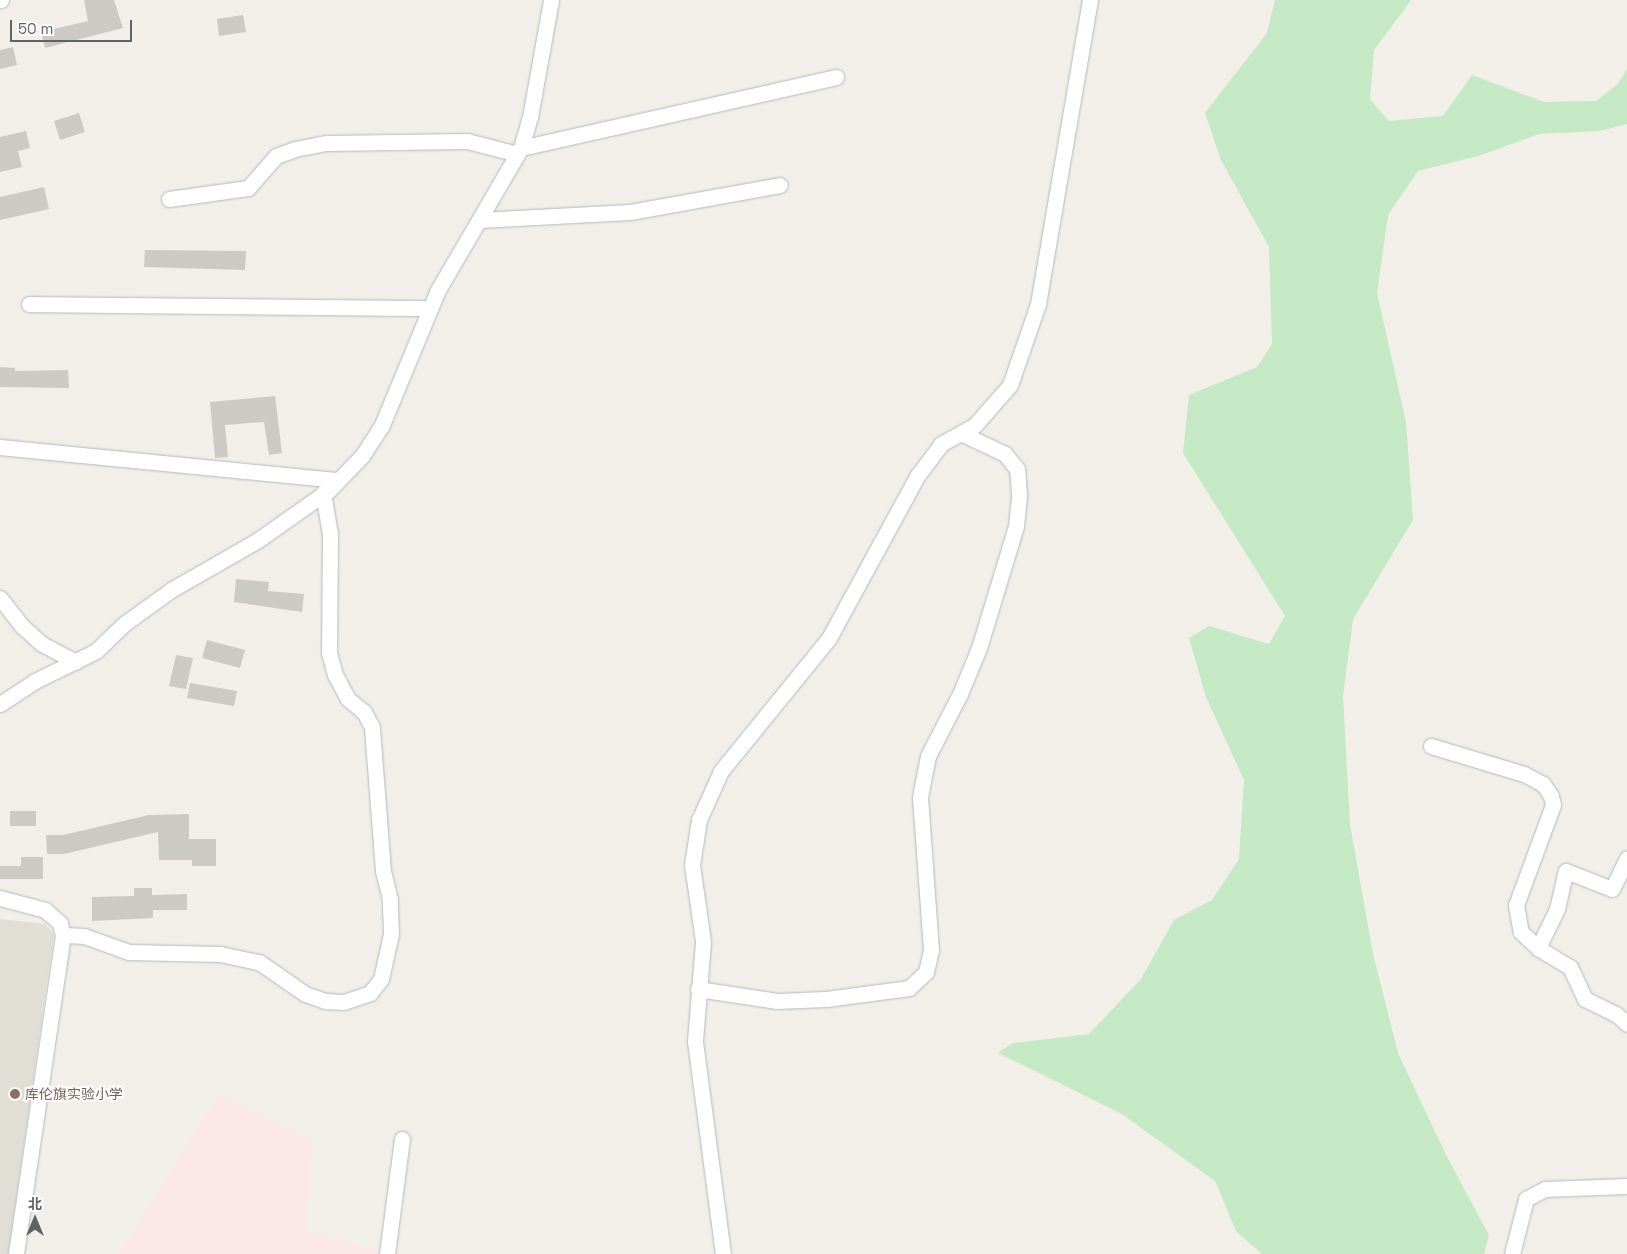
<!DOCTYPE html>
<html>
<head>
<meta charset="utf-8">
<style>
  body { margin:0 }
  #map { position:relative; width:1627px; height:1254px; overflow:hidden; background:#f1efe8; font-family:"Space Grotesk","Noto Sans SC",sans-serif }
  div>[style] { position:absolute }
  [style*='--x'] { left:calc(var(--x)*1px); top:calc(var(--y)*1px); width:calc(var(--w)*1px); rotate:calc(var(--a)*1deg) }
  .education>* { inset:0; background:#e1ded6 }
  .medical>* { inset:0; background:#fce8e6 }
  .green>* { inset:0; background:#c5e8c5 }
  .building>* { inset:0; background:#cccac5 }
  .roads { filter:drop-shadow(0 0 1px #b5b8bc) drop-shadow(0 0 1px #b5b8bc) }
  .street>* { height:15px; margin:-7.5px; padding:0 7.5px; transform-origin:7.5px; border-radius:7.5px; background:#fff }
  .dots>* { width:14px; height:14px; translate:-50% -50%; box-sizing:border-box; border:2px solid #fff; border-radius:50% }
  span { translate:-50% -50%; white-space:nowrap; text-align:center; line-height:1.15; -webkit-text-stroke:4px #fff; paint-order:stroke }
  .education-label { font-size:14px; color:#785e54 }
  .left { translate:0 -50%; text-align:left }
  .north { position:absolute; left:10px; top:1194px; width:50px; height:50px; -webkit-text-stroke:4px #fff; paint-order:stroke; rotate:0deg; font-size:14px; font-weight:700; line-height:20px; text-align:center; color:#5f6368 }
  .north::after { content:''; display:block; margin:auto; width:18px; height:22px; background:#5f6368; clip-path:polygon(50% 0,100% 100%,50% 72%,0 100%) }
  .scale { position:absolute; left:10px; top:20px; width:122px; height:22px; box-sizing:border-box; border:2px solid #5f6368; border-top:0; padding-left:6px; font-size:15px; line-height:18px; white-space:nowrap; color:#5f6368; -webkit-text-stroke:4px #fff; paint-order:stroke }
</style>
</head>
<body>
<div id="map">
  <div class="education">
    <div style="clip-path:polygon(0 919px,45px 924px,54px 934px,8px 1254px,0 1254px)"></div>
  </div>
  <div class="medical">
    <div style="clip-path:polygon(219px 1095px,312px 1140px,305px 1231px,377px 1251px,377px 1254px,119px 1254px)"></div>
  </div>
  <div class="green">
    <div style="clip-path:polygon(1275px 0,1411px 0,1374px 50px,1370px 99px,1389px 121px,1443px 116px,1472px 75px,1544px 102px,1596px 101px,1618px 84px,1627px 69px,1627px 124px,1600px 131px,1539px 134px,1481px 155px,1418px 171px,1388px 215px,1377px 293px,1406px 422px,1413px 520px,1353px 619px,1343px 696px,1350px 825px,1373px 954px,1398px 1053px,1446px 1155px,1489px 1235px,1484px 1254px,1262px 1254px,1236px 1231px,1215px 1181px,1122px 1114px,998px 1053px,1013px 1043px,1089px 1034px,1141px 979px,1174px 920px,1212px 900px,1239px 859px,1244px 780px,1206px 697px,1189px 638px,1209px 626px,1269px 644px,1285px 616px,1183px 453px,1189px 395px,1257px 367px,1272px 344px,1269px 247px,1221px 160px,1205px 113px,1267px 33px)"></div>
  </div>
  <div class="building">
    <div style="clip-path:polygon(84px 0,114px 0,123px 28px,45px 48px,41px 32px,88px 21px)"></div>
    <div style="clip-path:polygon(243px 15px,246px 32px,219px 36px,217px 19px)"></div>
    <div style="clip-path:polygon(13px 47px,17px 65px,0 69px,0 50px)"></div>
    <div style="clip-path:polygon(79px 113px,85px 132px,60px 140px,54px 121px)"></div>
    <div style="clip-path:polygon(26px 131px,30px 148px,18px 151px,22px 167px,0 172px,0 137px)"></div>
    <div style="clip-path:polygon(44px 187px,49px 209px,0 220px,0 197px)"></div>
    <div style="clip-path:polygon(145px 250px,246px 251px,245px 270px,144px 267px)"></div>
    <div style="clip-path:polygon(0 367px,15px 368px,15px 371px,68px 370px,69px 388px,0 387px)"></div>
    <div style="clip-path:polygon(275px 396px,282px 453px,269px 455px,264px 422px,225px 425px,228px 457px,215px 458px,210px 402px)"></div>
    <div style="clip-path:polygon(236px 579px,269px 582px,268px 591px,304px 594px,302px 612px,234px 602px)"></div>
    <div style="clip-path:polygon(207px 640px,245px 650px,240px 668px,202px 658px)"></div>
    <div style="clip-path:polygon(176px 655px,193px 658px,186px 689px,169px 686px)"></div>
    <div style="clip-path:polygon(190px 683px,237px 691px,234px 706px,187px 698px)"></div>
    <div style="clip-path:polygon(10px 811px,36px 811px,36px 826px,10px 826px)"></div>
    <div style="clip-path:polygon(189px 814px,189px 839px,216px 839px,216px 866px,192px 866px,192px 860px,159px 860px,158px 832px,64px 854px,47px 854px,46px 835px,63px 835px,149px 815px)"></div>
    <div style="clip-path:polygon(21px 857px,43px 857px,43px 879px,0 879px,0 866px,21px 866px)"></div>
    <div style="clip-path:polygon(134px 888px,152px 888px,152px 895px,187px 894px,187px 910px,153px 910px,153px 918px,92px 921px,92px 897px,134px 896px)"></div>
  </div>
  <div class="roads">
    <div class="street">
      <div style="--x:0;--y:0;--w:1;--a:0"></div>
      <div style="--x:521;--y:148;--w:323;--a:-12.7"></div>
      <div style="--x:169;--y:199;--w:80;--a:-7.9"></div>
      <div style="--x:248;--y:188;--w:43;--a:-48.8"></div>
      <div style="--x:276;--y:156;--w:20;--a:-20"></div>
      <div style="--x:295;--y:149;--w:32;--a:-11"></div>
      <div style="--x:326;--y:143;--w:141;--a:-0.8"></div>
      <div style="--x:467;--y:141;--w:52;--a:14.6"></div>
      <div style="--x:479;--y:220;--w:151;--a:-3"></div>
      <div style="--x:630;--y:212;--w:152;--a:-10.2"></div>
      <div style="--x:29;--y:304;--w:401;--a:0.6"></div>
      <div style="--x:0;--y:447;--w:340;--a:5.6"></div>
      <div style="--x:0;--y:598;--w:37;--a:52"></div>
      <div style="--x:23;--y:627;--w:25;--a:42"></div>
      <div style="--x:42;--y:644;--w:38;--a:28"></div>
      <div style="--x:0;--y:704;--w:42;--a:-33.3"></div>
      <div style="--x:35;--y:681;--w:68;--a:-26.2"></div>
      <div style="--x:96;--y:651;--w:39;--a:-44"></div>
      <div style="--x:124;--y:624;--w:58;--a:-35.9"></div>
      <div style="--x:171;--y:590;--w:100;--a:-29.9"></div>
      <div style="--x:258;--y:540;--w:87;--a:-35.2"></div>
      <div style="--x:329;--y:490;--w:47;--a:-45.9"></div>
      <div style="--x:362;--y:456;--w:37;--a:-57"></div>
      <div style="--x:382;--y:425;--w:146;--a:-67.5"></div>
      <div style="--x:438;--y:290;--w:164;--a:-59.7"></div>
      <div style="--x:521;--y:148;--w:32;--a:-74"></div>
      <div style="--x:530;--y:117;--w:119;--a:-79.8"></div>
      <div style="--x:1431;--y:746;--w:97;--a:16.8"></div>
      <div style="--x:1524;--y:774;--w:21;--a:28"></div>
      <div style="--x:1543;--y:784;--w:14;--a:56"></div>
      <div style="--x:1551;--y:796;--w:9;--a:77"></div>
      <div style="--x:1553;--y:805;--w:107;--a:110.3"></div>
      <div style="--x:1516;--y:905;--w:27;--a:80"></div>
      <div style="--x:1521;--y:932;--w:23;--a:43"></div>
      <div style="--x:1538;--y:948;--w:37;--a:31"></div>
      <div style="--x:1570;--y:967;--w:35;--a:65"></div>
      <div style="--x:1585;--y:999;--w:34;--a:26"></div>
      <div style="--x:1616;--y:1014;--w:15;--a:42"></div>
      <div style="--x:0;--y:898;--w:47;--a:14.9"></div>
      <div style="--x:45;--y:910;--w:20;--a:41"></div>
      <div style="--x:60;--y:923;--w:12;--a:76"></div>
      <div style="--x:63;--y:935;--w:322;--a:98.4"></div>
      <div style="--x:63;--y:935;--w:21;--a:3"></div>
      <div style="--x:84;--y:936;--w:48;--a:19.6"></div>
      <div style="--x:129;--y:952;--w:91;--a:1.3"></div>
      <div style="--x:220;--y:954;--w:40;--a:12"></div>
      <div style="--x:259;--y:962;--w:56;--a:34.8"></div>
      <div style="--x:305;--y:994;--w:21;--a:19"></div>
      <div style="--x:325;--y:1001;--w:19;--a:3"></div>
      <div style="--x:344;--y:1002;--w:28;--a:-19"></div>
      <div style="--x:370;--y:993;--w:18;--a:-52"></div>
      <div style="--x:381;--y:979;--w:46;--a:-77.5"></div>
      <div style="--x:391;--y:934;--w:35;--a:-92"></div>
      <div style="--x:390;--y:899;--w:29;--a:-104"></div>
      <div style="--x:383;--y:871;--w:144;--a:-94.4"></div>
      <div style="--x:372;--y:727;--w:17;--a:-118"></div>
      <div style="--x:364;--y:712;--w:21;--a:-141"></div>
      <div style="--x:348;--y:699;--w:27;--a:-118"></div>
      <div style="--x:335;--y:675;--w:24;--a:-105"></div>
      <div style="--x:329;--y:652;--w:118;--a:-89.5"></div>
      <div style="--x:330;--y:534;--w:42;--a:-99.7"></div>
      <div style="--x:1538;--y:948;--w:43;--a:-64"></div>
      <div style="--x:1557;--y:909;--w:39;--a:-77"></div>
      <div style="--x:1566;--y:871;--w:49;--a:21.4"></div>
      <div style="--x:1612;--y:889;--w:34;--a:-64"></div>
      <div style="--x:698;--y:989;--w:80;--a:8.6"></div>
      <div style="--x:777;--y:1001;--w:49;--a:-2.3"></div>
      <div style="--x:826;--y:999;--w:84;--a:-7.5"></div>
      <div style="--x:909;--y:988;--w:23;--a:-43"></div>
      <div style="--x:926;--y:972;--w:23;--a:-77"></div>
      <div style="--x:931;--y:950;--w:153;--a:-94.1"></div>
      <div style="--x:920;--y:797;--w:42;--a:-79"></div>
      <div style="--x:928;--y:756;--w:70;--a:-62.7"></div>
      <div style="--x:960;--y:694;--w:50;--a:-67.6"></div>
      <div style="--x:979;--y:648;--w:127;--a:-73.1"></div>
      <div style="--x:1016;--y:526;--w:31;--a:-84"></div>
      <div style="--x:1019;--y:495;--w:26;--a:-94"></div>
      <div style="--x:1017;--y:469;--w:19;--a:-129"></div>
      <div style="--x:1005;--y:454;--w:49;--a:-154.5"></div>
      <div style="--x:387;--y:1254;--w:116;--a:-82.6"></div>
      <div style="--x:723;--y:1254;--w:215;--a:-97.5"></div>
      <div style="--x:695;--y:1041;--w:100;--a:-85.4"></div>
      <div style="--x:703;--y:941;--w:77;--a:-98.2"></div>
      <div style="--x:692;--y:865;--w:46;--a:-81.2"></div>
      <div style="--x:699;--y:820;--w:54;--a:-65.8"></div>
      <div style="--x:721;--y:771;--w:171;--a:-50.9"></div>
      <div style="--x:829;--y:638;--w:186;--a:-61.4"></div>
      <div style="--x:918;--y:475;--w:39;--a:-53"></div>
      <div style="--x:941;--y:444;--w:39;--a:-29"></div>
      <div style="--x:975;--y:425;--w:53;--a:-48.8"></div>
      <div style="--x:1010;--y:385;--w:86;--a:-70.9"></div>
      <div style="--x:1038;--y:304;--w:308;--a:-80.3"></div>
      <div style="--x:1512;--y:1254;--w:57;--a:-75.7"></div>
      <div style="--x:1526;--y:1199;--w:21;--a:-28"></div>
      <div style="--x:1545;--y:1189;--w:82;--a:-2.1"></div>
    </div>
  </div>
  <div class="dots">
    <div style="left:15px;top:1094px;background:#8d6e63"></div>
  </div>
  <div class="education-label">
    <span class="left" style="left:25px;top:1094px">库伦旗实验小学</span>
  </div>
  <div class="north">北</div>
  <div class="scale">50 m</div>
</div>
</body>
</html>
